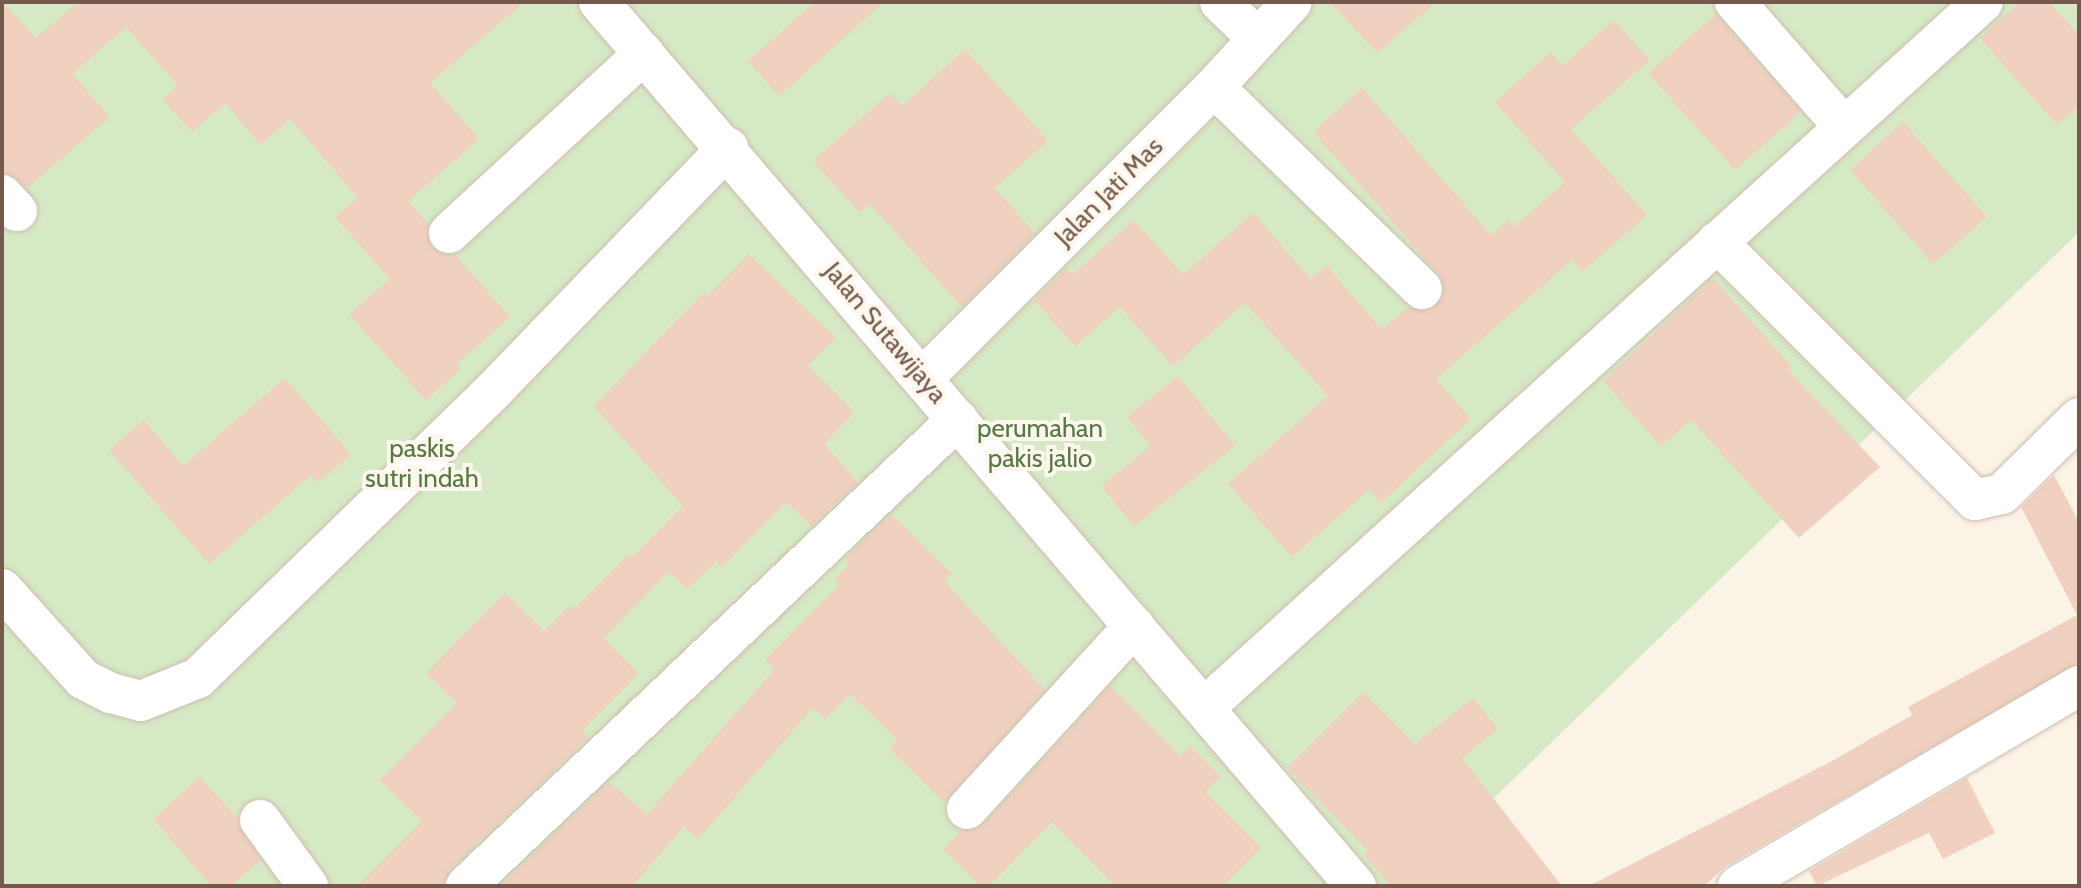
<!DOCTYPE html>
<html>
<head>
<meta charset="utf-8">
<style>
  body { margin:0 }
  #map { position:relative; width:2081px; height:888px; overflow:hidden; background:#fcf3e7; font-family:Cabin,sans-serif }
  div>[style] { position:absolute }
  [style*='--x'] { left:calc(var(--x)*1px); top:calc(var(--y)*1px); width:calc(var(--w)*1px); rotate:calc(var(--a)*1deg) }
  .green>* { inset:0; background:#d5e9c5 }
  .building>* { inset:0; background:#f0d1bf }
  .roads { filter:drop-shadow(0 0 2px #cfbdb0) drop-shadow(0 0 2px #cfbdb0) }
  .minor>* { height:40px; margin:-20px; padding:0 20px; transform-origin:20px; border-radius:20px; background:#fff }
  span { translate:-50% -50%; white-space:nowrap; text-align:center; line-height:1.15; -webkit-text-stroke:8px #fef7ed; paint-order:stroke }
  .street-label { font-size:26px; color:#75594c }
  .park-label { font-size:26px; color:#567a44 }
  .frame { position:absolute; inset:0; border:4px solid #75594c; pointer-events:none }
</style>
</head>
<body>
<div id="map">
  <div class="green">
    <div style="clip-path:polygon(2px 2px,2079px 2px,2079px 232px,1403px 886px,2px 886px)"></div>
  </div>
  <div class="building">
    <div style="clip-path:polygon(2px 2px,36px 38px,78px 2px,524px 2px,430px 83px,479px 139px,408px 201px,428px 224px,432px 248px,455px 255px,510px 317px,456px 365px,460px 370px,426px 400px,349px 314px,390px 279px,335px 217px,358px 198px,290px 119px,260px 145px,225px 103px,192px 132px,162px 99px,178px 86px,126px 27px,72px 74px,110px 117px,27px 188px,2px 173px)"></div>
    <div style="clip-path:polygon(815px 2px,884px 2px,779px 96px,748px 61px)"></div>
    <div style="clip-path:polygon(1330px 2px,1436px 2px,1377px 53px)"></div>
    <div style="clip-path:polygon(2020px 2px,2049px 2px,2079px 35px,2079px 106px,2057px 125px,1980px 38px)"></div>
    <div style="clip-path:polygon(1716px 14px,1801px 112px,1735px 170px,1648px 73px)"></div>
    <div style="clip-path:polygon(1614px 20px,1650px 60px,1571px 129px,1647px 215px,1582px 272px,1572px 260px,1436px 379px,1471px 419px,1381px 503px,1369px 490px,1292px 557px,1228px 484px,1328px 396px,1245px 303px,1173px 366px,1120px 307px,1075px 346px,1034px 300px,1066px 268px,1072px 275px,1134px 220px,1183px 275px,1253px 213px,1311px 279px,1326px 265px,1381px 329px,1409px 307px,1429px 311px,1444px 295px,1442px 278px,1313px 132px,1362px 88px,1491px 235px,1508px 220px,1514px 227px,1565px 182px,1495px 102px,1551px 52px,1562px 66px)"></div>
    <div style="clip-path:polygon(965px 49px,1048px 141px,995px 188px,1035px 233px,962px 307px,870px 204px,860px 213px,813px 161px,890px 93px,902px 106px)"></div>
    <div style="clip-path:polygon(1903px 122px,1987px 217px,1933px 264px,1850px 170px)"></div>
    <div style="clip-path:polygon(749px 254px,836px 338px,808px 366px,855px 412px,824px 444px,858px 482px,811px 526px,786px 502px,722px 567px,716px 561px,687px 589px,669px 572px,604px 638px,639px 674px,582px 731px,588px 738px,450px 869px,444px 886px,357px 886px,422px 821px,380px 780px,457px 703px,426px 673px,505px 593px,544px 631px,570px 605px,574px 609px,629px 554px,633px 557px,683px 506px,594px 406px,704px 292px,707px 296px)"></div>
    <div style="clip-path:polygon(1713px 278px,1792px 367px,1788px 370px,1880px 467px,1799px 538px,1691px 420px,1661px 446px,1603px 381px)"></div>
    <div style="clip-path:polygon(1178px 376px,1235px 446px,1134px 526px,1101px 486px,1151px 446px,1127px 417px)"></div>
    <div style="clip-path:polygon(285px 378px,351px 454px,318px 483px,311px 475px,209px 564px,109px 450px,144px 420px,183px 466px)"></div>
    <div style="clip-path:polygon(2054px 475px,2079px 522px,2079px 663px,1726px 866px,1704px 886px,1589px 886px,1834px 760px,1912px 715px,1908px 707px,2077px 615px,2021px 507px)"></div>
    <div style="clip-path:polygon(891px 514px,952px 574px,944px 581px,1045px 690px,945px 803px,889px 749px,898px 741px,850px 694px,825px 719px,813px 708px,698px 839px,684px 827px,632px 886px,499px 886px,609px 782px,647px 814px,775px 669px,765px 660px,840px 584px,835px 579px,850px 564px,844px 559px)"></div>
    <div style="clip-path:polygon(1110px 686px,1180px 756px,1190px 746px,1221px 777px,1205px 792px,1261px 848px,1223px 886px,1115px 886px,1052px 822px,989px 886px,981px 886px,943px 849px,961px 831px,984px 824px)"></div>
    <div style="clip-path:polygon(1363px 692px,1415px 744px,1473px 698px,1498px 729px,1462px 758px,1562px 886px,1391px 886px,1364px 854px,1368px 851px,1287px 768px)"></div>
    <div style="clip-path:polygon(200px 777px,238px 819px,261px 860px,231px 886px,211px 886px,153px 819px)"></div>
    <div style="clip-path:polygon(1967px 778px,1995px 833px,1943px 859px,1929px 833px,1817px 886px,1809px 871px)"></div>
  </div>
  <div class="roads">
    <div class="minor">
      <div style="--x:599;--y:2;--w:1164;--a:49.43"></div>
      <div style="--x:1220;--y:2;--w:52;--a:44.2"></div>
      <div style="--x:1735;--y:2;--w:166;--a:48.9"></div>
      <div style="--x:1214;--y:87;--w:290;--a:44.2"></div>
      <div style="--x:2;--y:195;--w:22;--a:47"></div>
      <div style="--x:449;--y:233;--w:265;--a:-42.6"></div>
      <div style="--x:1717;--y:242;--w:365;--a:45"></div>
      <div style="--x:1975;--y:500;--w:28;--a:-13"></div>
      <div style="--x:2002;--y:494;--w:108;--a:-44.6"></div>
      <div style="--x:923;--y:378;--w:412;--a:-45"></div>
      <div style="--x:1214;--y:87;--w:115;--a:-47.5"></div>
      <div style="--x:2;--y:589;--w:121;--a:48"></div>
      <div style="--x:83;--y:679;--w:31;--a:27"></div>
      <div style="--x:111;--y:693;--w:31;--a:15"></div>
      <div style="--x:141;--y:701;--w:61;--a:-22"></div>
      <div style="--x:198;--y:678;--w:413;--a:-44.2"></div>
      <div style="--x:494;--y:390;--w:337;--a:-46"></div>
      <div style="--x:1204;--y:708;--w:1051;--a:-42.19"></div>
      <div style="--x:967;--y:809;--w:248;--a:-47.6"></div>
      <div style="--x:260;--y:820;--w:82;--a:54"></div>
      <div style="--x:466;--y:886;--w:678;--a:-43.51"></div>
      <div style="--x:1738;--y:886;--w:395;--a:-30.4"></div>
    </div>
  </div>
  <div class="street-label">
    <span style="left:1109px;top:192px;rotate:-45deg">Jalan Jati Mas</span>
    <span style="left:885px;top:333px;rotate:50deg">Jalan Sutawijaya</span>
  </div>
  <div class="park-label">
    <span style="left:1040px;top:444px">perumahan<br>pakis jalio</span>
    <span style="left:422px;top:464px">paskis<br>sutri indah</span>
  </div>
  <div class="frame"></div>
</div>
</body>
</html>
